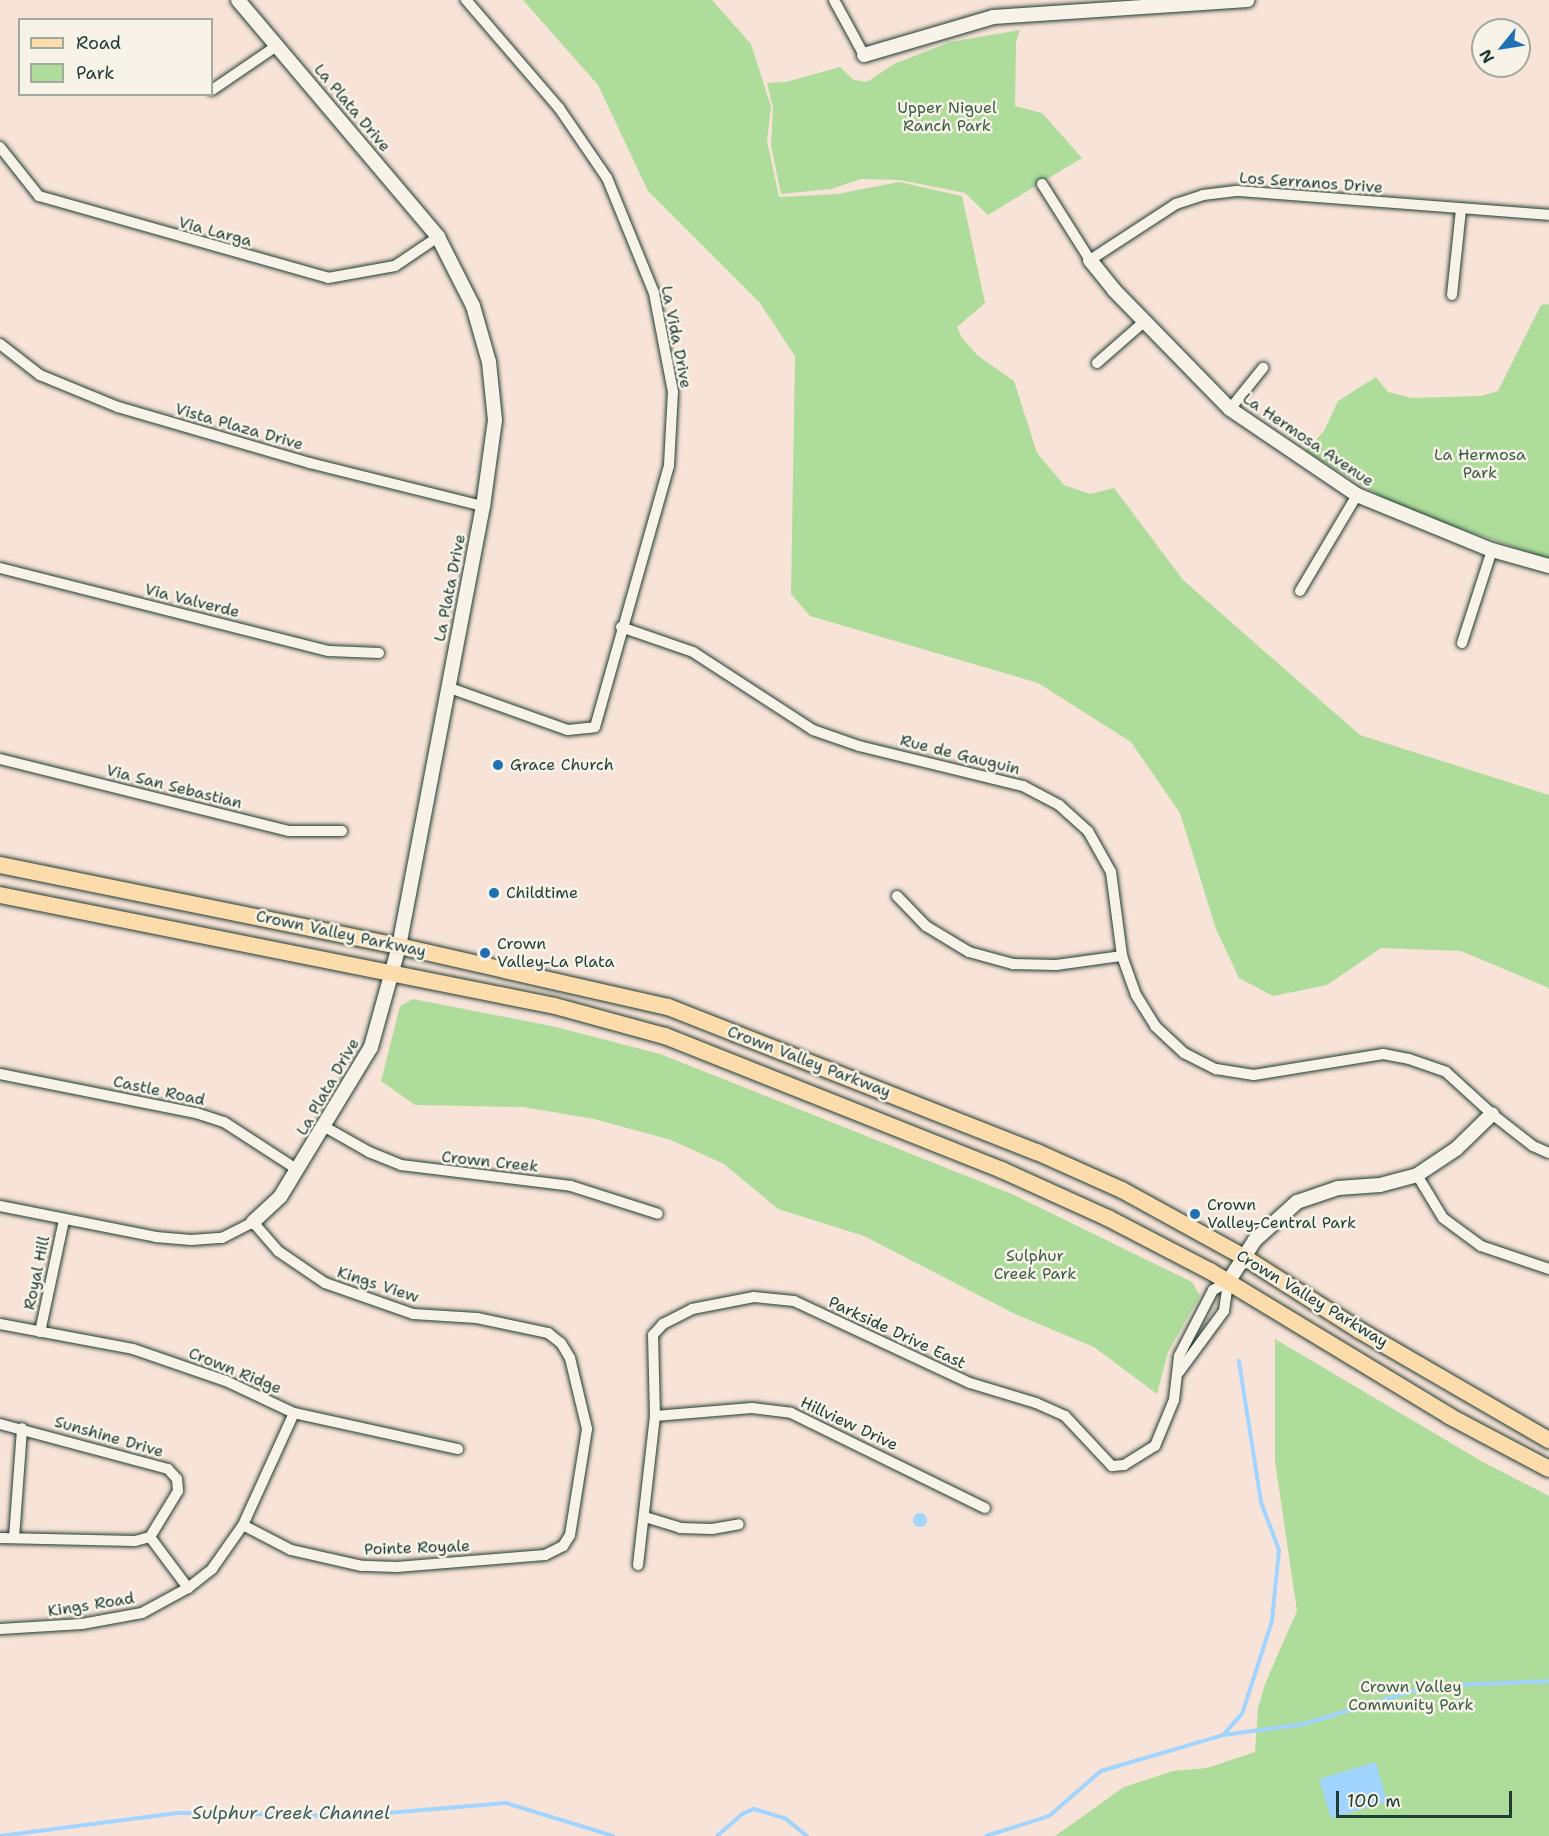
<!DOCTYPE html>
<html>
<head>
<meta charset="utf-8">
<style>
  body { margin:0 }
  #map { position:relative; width:1549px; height:1836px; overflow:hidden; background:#f8e3d8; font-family:"Shantell Sans",sans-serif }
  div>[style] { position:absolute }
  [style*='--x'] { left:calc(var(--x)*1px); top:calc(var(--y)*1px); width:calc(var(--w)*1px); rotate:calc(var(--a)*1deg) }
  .green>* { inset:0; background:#aedc9a }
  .water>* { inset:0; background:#a1d4fe }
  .round { border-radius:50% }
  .stream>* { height:4px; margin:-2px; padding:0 2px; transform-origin:2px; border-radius:2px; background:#a1d4fe }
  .roads { filter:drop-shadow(0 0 2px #1f3d34) drop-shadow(0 0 2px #1f3d34) }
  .minor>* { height:10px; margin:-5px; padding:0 5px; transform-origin:5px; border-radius:5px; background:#f7f3e8 }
  .tertiary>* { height:14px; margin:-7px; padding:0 7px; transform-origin:7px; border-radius:7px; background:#f7f3e8 }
  .primary>* { height:16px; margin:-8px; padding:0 8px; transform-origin:8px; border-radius:8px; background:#fddcac }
  .dots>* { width:16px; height:16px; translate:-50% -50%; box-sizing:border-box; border:3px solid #f7f3e8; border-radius:50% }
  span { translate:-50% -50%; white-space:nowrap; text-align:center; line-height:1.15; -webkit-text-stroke:5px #f7f3e8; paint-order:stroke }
  .street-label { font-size:16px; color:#1f3d34 }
  .park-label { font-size:16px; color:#3c5d48 }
  .poi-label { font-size:16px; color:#1f3d34 }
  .left { translate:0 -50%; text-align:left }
  .water-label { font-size:18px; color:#395b5c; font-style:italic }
  .legend { position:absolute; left:18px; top:18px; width:195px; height:78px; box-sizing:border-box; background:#f7f3e8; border:2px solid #a1aaa0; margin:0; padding:8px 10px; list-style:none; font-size:18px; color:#1f3d34 }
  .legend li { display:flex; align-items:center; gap:12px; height:30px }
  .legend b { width:30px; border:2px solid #a1aaa0 }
  .north { position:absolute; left:1471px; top:18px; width:60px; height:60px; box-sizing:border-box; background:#f7f3e8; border:2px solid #a1aaa0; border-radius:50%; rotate:240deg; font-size:16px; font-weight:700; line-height:24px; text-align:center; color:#1f3d34 }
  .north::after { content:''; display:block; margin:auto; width:21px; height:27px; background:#1f6fb2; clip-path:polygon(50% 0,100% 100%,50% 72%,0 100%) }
  .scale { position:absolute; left:1336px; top:1791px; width:176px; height:27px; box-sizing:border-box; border:3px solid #1f3d34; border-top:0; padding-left:8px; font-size:18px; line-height:21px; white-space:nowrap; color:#1f3d34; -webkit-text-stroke:4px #f7f3e8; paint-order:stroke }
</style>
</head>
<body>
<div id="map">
  <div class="green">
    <div style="clip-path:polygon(523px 0,712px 0,751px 44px,771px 107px,767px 141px,779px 197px,837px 194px,899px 182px,962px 196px,985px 303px,957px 327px,962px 338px,978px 356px,1014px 381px,1037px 453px,1064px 485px,1090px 494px,1114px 488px,1183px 580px,1360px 735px,1549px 795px,1549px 988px,1461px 951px,1381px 948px,1327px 985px,1273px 996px,1239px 978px,1216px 929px,1180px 813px,1131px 742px,1038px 683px,810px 616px,791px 594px,795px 356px,760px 303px,648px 191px,598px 85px)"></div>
    <div style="clip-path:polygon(1020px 30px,1016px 42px,1015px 106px,1042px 113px,1082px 158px,988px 215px,965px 193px,900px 180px,861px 179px,831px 189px,781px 194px,771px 145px,773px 108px,767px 83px,786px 82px,840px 67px,854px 80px,867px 82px,894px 64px,950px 42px)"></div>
    <div style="clip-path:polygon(1549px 304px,1549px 559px,1421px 515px,1383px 498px,1306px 451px,1324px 431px,1338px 401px,1376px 377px,1388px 392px,1412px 398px,1481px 396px,1498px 391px,1541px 305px)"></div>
    <div style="clip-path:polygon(413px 999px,556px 1027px,660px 1054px,1012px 1194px,1192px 1282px,1200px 1296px,1168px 1352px,1157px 1394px,1094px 1347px,1015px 1314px,864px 1236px,778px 1209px,724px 1164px,671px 1140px,594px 1119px,523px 1107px,415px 1105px,381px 1081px,400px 1006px)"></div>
    <div style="clip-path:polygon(1275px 1339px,1483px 1462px,1549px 1496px,1549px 1836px,1055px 1836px,1124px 1787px,1173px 1771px,1207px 1768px,1255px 1752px,1258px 1708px,1265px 1684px,1297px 1611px,1275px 1461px)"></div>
  </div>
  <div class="water">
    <div class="round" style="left:913px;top:1513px;width:14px;height:14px"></div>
    <div style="clip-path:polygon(1376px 1762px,1387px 1802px,1331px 1818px,1319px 1779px)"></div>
  </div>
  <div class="stream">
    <div style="--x:1223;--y:1735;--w:82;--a:-7.7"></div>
    <div style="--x:1304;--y:1724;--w:131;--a:-16.9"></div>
    <div style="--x:1429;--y:1686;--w:120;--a:-2.4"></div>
    <div style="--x:0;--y:1836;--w:179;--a:-7.4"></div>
    <div style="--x:178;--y:1813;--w:173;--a:1"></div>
    <div style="--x:351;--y:1816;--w:156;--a:-4.8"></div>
    <div style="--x:506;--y:1803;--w:112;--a:17.1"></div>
    <div style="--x:717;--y:1836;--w:33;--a:-41"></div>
    <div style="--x:742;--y:1814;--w:13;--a:-23"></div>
    <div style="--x:754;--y:1809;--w:34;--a:17"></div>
    <div style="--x:786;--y:1819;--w:27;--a:39"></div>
    <div style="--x:986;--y:1836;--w:66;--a:-17.6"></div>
    <div style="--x:1049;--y:1816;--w:69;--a:-40.9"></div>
    <div style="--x:1101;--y:1771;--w:127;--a:-16.4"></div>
    <div style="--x:1223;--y:1735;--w:28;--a:-48"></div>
    <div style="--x:1242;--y:1714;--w:98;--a:-72.1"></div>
    <div style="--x:1272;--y:1621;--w:71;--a:-84.4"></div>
    <div style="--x:1279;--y:1550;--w:51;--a:-110.6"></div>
    <div style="--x:1261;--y:1502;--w:143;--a:-98.9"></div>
  </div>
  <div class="roads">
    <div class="minor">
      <div style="--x:834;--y:0;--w:63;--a:61.4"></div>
      <div style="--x:212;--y:90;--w:80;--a:-34.3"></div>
      <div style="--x:0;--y:147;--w:63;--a:51.5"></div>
      <div style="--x:39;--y:196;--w:300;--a:15.8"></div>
      <div style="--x:328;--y:278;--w:68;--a:-10.2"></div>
      <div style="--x:395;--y:266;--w:52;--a:-34"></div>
      <div style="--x:1042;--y:184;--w:90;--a:57.7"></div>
      <div style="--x:1090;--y:260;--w:103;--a:-33.1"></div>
      <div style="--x:1176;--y:204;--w:28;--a:-18"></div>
      <div style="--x:1203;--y:195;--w:35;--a:-7"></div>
      <div style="--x:1238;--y:191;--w:312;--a:4.4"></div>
      <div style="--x:1452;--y:295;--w:86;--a:-84"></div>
      <div style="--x:0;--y:344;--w:51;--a:37.8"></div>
      <div style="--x:40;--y:375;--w:84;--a:22.3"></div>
      <div style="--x:118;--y:407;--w:200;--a:16.3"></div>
      <div style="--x:310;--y:463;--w:178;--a:14"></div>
      <div style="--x:1097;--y:363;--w:64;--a:-41.2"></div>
      <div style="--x:1230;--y:409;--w:53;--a:-51.2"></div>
      <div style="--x:0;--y:568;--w:339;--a:14.2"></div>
      <div style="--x:329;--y:651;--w:50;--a:2.3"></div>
      <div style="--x:1300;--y:591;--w:112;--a:-59.3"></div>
      <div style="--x:621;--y:627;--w:76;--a:19.1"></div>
      <div style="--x:693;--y:652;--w:143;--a:33"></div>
      <div style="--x:813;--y:730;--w:49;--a:19.2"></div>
      <div style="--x:859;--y:746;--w:169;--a:13.7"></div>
      <div style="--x:1023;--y:786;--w:41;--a:27.8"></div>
      <div style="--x:1059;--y:805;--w:39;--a:42"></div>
      <div style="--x:1088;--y:831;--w:47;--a:60.7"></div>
      <div style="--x:1111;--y:872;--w:85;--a:82.5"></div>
      <div style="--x:1122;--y:956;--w:41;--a:70.3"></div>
      <div style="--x:1136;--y:995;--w:36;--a:58"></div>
      <div style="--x:1155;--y:1026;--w:40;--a:43"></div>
      <div style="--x:1184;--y:1053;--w:36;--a:27"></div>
      <div style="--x:1216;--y:1069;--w:38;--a:9"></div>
      <div style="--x:1254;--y:1075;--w:131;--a:-9.2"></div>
      <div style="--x:1383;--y:1054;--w:26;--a:11"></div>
      <div style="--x:1409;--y:1059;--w:39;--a:19"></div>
      <div style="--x:1446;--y:1072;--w:62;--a:42.4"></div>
      <div style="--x:1492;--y:1114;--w:52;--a:38"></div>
      <div style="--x:1533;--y:1146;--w:17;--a:24"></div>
      <div style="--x:1462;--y:643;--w:98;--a:-72.1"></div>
      <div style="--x:447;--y:687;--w:128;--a:19.6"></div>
      <div style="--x:568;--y:730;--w:27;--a:-6"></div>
      <div style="--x:595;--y:727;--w:272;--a:-74.2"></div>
      <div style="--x:669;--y:465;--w:73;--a:-86.9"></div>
      <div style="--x:673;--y:392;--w:101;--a:-100.9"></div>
      <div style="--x:654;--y:293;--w:124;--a:-112.2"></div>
      <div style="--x:607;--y:178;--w:85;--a:-124.4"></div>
      <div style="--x:559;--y:108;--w:143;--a:-130.7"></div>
      <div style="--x:0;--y:759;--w:298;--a:14"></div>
      <div style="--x:289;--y:831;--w:53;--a:0"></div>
      <div style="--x:897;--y:896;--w:42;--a:46"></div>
      <div style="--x:926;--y:926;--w:50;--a:31.2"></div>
      <div style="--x:969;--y:952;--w:46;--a:15.3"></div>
      <div style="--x:1013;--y:964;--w:43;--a:1.3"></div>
      <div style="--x:1056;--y:965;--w:67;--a:-7.8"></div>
      <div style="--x:0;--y:1074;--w:200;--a:11.3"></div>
      <div style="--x:196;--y:1113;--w:29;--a:18"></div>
      <div style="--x:224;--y:1122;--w:88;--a:33"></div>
      <div style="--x:325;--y:1127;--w:51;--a:29.6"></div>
      <div style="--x:369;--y:1152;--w:35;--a:22"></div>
      <div style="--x:401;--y:1165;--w:171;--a:7"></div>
      <div style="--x:571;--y:1186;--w:91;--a:17.8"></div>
      <div style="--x:1417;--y:1175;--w:50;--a:58.8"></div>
      <div style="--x:1443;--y:1218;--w:47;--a:36.4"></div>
      <div style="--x:1481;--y:1246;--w:72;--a:18.7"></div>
      <div style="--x:0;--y:1206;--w:159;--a:11.2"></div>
      <div style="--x:156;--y:1237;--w:35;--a:5"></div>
      <div style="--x:191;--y:1240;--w:31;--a:-4"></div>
      <div style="--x:222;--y:1238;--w:35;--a:-27"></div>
      <div style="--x:253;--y:1222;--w:38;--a:49"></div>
      <div style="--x:278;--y:1251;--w:57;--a:34.2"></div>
      <div style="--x:325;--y:1283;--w:93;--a:19.4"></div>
      <div style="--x:413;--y:1314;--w:64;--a:3.6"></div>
      <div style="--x:477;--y:1318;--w:73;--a:11.9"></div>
      <div style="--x:548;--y:1333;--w:16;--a:38"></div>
      <div style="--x:561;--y:1343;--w:17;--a:59"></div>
      <div style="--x:570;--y:1358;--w:73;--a:76.5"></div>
      <div style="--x:587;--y:1429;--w:107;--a:99.1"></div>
      <div style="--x:570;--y:1535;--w:13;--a:122"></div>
      <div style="--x:563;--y:1546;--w:20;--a:153"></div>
      <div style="--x:545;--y:1555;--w:149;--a:175.4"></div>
      <div style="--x:396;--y:1567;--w:34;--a:-178"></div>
      <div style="--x:362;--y:1566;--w:73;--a:-167.3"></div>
      <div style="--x:291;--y:1550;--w:54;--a:-152.5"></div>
      <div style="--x:0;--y:1324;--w:135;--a:10.6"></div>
      <div style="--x:133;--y:1349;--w:98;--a:19"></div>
      <div style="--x:226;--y:1381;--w:75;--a:25.2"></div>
      <div style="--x:294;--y:1413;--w:168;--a:12.4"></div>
      <div style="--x:40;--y:1332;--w:115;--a:-77.9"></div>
      <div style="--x:1179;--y:1372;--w:76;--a:-53.6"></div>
      <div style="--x:1224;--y:1311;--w:29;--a:-82"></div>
      <div style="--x:655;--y:1416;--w:97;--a:-4.7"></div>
      <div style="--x:752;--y:1408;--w:39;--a:7"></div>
      <div style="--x:791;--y:1413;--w:216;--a:26.1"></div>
      <div style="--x:0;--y:1424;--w:174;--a:15"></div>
      <div style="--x:168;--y:1469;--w:13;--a:48"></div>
      <div style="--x:177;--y:1479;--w:12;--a:85"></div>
      <div style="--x:178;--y:1491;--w:54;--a:121.3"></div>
      <div style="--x:150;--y:1537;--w:64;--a:53.3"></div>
      <div style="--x:645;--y:1517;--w:37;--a:17"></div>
      <div style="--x:680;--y:1528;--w:32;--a:2"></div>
      <div style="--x:712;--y:1529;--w:27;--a:-10"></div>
      <div style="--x:0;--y:1538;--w:135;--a:1.3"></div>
      <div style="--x:135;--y:1541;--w:16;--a:-15"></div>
      <div style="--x:14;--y:1538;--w:110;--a:-85.8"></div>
      <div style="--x:638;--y:1565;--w:150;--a:-83.5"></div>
      <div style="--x:655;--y:1416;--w:81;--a:-91.4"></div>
      <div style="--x:653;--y:1335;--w:15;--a:-48"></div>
      <div style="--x:663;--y:1324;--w:33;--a:-27"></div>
      <div style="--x:692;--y:1309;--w:63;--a:-11"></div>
      <div style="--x:754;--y:1297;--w:40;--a:5.7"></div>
      <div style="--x:794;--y:1301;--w:194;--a:25"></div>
      <div style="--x:970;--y:1383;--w:69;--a:16.9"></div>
      <div style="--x:1036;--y:1403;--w:32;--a:24"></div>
      <div style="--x:1065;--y:1416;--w:69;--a:46.8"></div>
      <div style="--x:1112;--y:1466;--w:12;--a:-5"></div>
      <div style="--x:1124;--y:1465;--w:36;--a:-32"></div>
      <div style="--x:1155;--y:1446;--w:50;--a:-67.6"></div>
      <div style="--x:1174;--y:1400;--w:44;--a:-83.5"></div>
      <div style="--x:1179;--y:1356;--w:74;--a:-62.7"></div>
      <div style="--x:1213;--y:1290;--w:17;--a:-28"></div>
      <div style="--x:0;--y:1629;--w:82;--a:-3.5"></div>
      <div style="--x:82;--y:1624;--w:61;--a:-10.4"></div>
      <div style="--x:142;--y:1613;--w:52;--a:-28.5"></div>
      <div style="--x:188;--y:1588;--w:31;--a:-38"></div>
      <div style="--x:212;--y:1569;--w:54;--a:-54.8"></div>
      <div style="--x:243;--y:1525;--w:123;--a:-65.5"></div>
    </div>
    <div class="tertiary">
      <div style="--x:238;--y:0;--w:310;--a:49.8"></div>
      <div style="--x:438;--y:237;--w:77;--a:63.1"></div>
      <div style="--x:473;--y:306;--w:58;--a:74.1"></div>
      <div style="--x:489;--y:362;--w:58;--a:84.1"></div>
      <div style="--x:495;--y:420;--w:87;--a:97.9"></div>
      <div style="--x:483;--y:506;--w:448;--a:100.8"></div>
      <div style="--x:399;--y:946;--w:105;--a:105.5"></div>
      <div style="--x:371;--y:1047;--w:175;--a:121.2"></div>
      <div style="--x:280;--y:1197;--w:37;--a:137"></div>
      <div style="--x:864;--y:55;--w:134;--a:-16.4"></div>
      <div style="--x:993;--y:17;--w:255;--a:-3.8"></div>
      <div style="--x:1090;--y:260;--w:38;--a:51"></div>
      <div style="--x:1114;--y:290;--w:166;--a:45.7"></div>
      <div style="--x:1230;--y:409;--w:153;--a:34.1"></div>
      <div style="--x:1357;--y:495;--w:146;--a:22.2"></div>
      <div style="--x:1492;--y:550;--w:59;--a:15.7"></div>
      <div style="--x:1228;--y:1282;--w:50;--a:-57.3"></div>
      <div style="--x:1255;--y:1240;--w:57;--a:-42.1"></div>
      <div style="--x:1297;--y:1202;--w:43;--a:-18.9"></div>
      <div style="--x:1338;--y:1188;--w:42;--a:-4.1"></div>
      <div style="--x:1380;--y:1185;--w:38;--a:-15"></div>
      <div style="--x:1417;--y:1175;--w:47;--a:-33.7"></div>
      <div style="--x:1456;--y:1149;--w:50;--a:-44.2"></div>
    </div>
    <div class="primary">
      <div style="--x:0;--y:865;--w:407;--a:11.5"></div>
      <div style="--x:399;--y:946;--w:276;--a:12.8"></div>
      <div style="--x:668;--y:1007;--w:396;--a:21.5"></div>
      <div style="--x:1037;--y:1152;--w:93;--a:24.1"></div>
      <div style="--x:1122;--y:1190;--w:139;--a:28.8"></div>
      <div style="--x:1244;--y:1257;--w:136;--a:32.4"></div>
      <div style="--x:1359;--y:1330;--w:220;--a:30.1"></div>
      <div style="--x:0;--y:895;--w:566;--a:11.31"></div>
      <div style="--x:555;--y:1006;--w:114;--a:15.3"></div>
      <div style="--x:665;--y:1036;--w:363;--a:21.7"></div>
      <div style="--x:1002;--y:1170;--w:116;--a:24.4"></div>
      <div style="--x:1108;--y:1218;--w:115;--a:27.5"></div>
      <div style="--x:1210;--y:1271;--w:280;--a:31.2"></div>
      <div style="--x:1449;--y:1416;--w:113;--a:27.9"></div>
    </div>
  </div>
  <div class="dots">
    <div style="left:498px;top:765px;background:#1f6fb2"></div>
    <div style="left:494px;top:893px;background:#1f6fb2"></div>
    <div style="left:485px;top:953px;background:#1f6fb2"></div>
    <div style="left:1195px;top:1214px;background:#1f6fb2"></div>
  </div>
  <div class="street-label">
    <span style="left:352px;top:108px;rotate:50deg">La Plata Drive</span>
    <span style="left:1311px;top:183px;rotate:4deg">Los Serranos Drive</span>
    <span style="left:215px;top:232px;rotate:15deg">Via Larga</span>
    <span style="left:676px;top:337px;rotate:79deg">La Vida Drive</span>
    <span style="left:239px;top:427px;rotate:16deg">Vista Plaza Drive</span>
    <span style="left:1308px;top:440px;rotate:34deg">La Hermosa Avenue</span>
    <span style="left:450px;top:588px;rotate:-79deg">La Plata Drive</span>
    <span style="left:192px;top:601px;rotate:14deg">Via Valverde</span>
    <span style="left:960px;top:755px;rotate:14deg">Rue de Gauguin</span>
    <span style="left:174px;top:787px;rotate:14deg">Via San Sebastian</span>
    <span style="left:341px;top:934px;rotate:12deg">Crown Valley Parkway</span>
    <span style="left:809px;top:1062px;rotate:21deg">Crown Valley Parkway</span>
    <span style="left:328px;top:1087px;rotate:-60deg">La Plata Drive</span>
    <span style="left:159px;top:1091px;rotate:12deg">Castle Road</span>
    <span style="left:490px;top:1162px;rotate:6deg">Crown Creek</span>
    <span style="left:37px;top:1273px;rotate:-78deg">Royal Hill</span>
    <span style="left:378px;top:1285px;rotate:18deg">Kings View</span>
    <span style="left:1312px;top:1299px;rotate:31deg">Crown Valley Parkway</span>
    <span style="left:897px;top:1333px;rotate:25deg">Parkside Drive East</span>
    <span style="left:235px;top:1371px;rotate:22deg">Crown Ridge</span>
    <span style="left:849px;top:1424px;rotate:25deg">Hillview Drive</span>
    <span style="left:109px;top:1437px;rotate:16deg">Sunshine Drive</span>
    <span style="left:417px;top:1548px;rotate:-2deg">Pointe Royale</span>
    <span style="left:91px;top:1605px;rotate:-9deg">Kings Road</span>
  </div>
  <div class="park-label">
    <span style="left:947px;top:117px">Upper Niguel<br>Ranch Park</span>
    <span style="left:1480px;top:464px">La Hermosa<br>Park</span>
    <span style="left:1035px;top:1265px">Sulphur<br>Creek Park</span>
    <span style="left:1411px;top:1696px">Crown Valley<br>Community Park</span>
  </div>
  <div class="poi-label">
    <span class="left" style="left:510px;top:765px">Grace Church</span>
    <span class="left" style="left:506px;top:893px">Childtime</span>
    <span class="left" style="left:497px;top:953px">Crown<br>Valley-La Plata</span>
    <span class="left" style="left:1207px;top:1214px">Crown<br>Valley-Central Park</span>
  </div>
  <div class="water-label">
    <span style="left:291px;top:1813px">Sulphur Creek Channel</span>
  </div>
  <ul class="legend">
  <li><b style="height:8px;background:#fddcac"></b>Road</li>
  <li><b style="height:16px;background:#aedc9a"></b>Park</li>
  </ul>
  <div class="north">N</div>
  <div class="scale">100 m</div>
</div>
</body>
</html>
